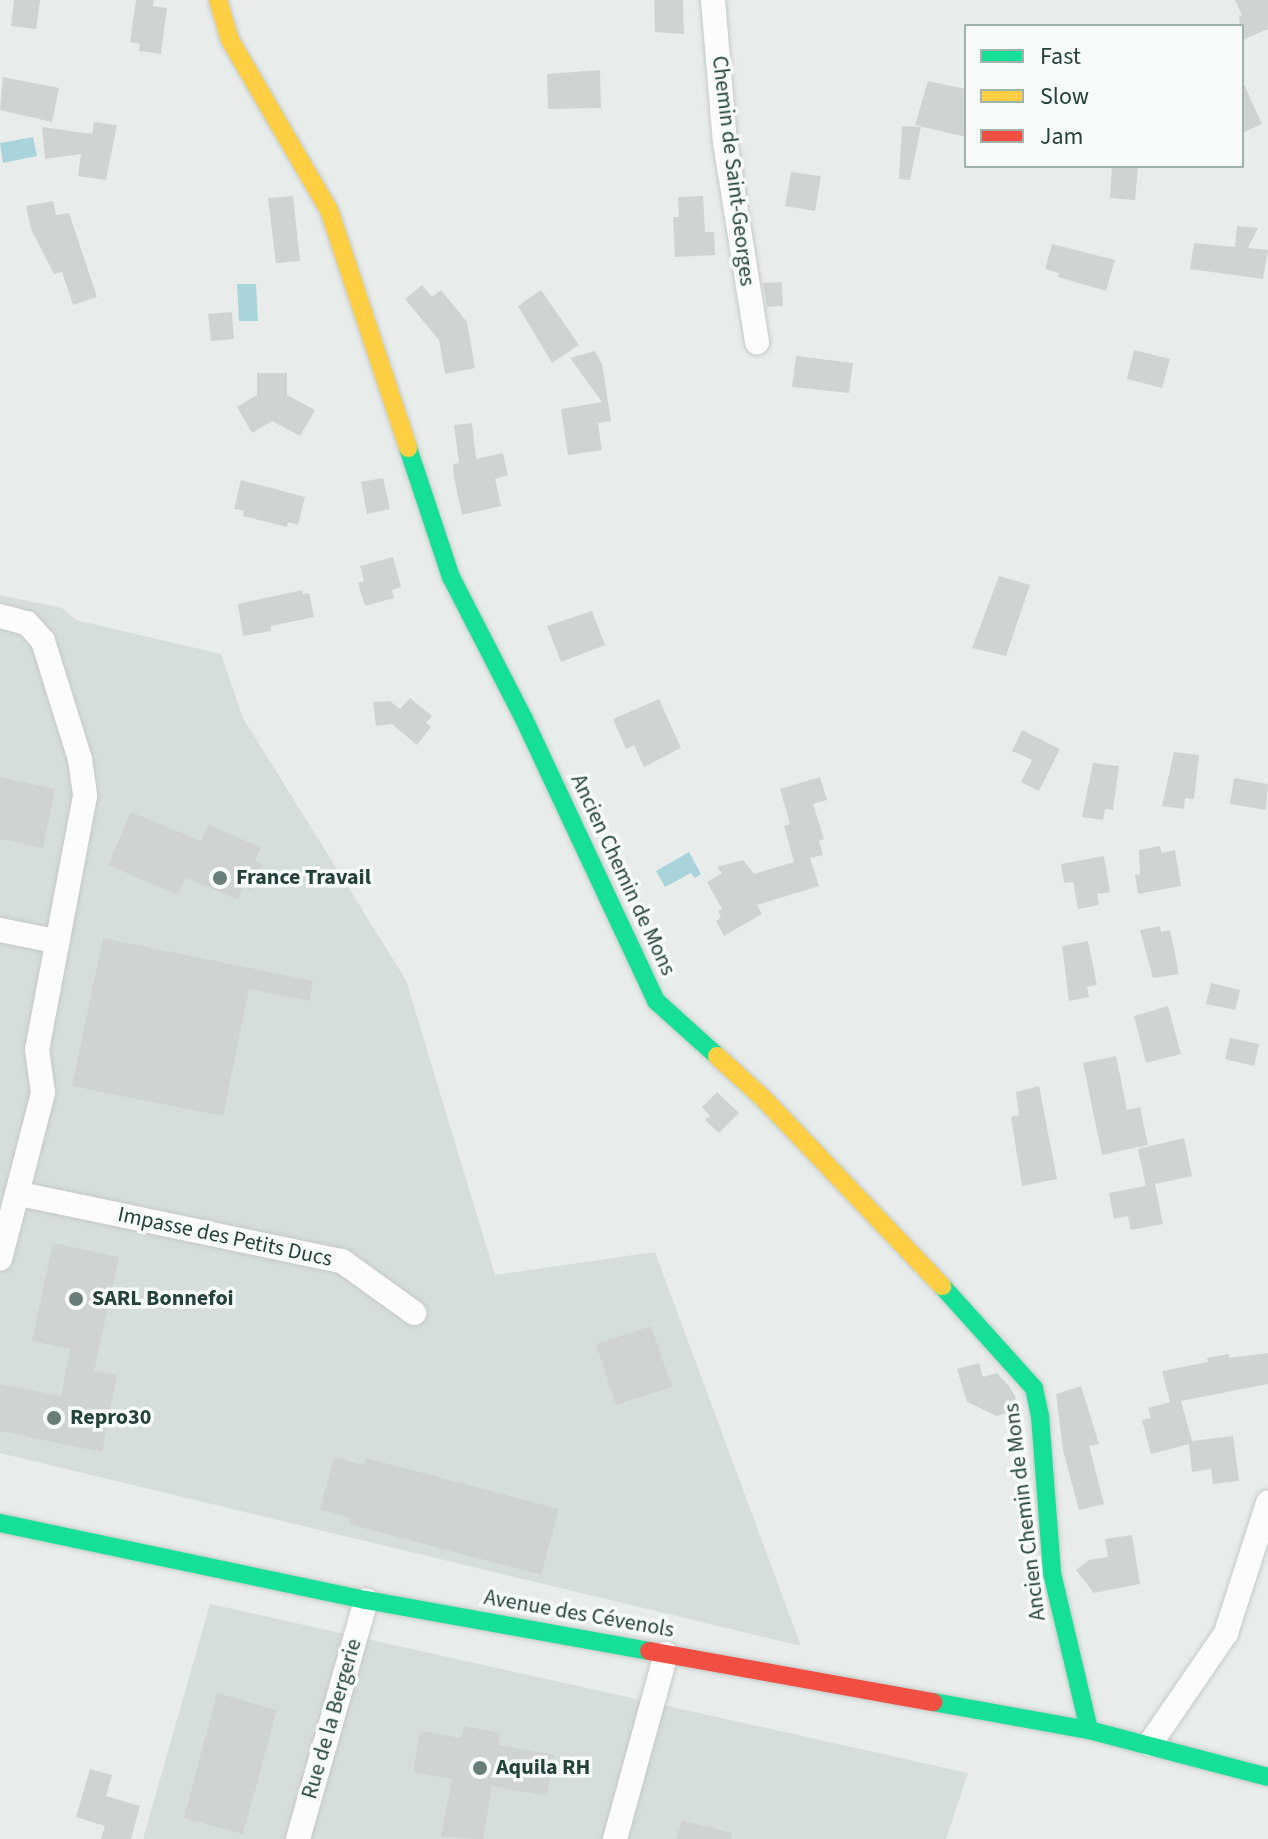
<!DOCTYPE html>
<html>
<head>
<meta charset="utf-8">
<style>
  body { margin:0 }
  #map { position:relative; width:1268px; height:1839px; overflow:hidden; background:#e8edeb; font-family:"Source Sans 3",sans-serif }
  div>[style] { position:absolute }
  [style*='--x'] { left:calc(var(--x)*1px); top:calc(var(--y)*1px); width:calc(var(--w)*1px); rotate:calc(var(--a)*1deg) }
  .built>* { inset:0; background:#d6dedb }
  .water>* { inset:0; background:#a9d4db }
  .building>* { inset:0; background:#cfd4d2 }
  .roads { filter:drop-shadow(0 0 2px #c5cac8) drop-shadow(0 0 2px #c5cac8) }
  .street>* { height:24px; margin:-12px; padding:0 12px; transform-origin:12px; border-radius:12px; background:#fcfcfc }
  .fast>* { height:18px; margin:-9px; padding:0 9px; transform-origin:9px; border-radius:9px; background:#16e098 }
  .slow>* { height:18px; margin:-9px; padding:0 9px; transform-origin:9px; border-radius:9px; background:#ffcf43 }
  .jam>* { height:18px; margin:-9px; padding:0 9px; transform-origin:9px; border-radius:9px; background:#f24e42 }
  .dots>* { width:22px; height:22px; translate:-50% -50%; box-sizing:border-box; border:4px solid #f7fbf9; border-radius:50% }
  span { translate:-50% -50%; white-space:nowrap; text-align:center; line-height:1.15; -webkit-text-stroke:7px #f7fbf9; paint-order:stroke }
  .street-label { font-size:22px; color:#24423a }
  .poi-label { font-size:22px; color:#24423a; font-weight:700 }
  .left { translate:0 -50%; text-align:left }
  .legend { position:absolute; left:964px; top:24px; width:280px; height:144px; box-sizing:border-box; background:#f7fbf9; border:2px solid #a3b1ad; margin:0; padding:10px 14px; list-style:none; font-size:24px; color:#24423a }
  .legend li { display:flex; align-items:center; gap:16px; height:40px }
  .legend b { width:40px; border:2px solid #a3b1ad }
</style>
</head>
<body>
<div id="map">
  <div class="built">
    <div style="clip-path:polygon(0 595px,62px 608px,76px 620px,221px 654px,243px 718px,406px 980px,495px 1275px,655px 1252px,801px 1646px,0 1453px)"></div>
    <div style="clip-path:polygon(210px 1604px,968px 1773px,946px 1839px,143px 1839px)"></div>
  </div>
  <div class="water">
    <div style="clip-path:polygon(33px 137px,37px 156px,3px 163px,0 143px)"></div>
    <div style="clip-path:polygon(237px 284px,256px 284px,258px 321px,239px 321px)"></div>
    <div style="clip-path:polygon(689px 852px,701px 874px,695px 878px,691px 873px,665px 887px,656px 871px)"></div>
  </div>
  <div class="building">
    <div style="clip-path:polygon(14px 0,40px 0,36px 29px,11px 26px)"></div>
    <div style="clip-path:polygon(136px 0,154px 0,153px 6px,167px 8px,161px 54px,139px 51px,140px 44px,130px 42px)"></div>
    <div style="clip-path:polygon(654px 0,683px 0,684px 34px,655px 32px)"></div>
    <div style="clip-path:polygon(1235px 0,1268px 0,1268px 29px,1242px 40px,1239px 17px,1242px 15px)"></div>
    <div style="clip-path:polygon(600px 70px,601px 108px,548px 109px,547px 74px)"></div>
    <div style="clip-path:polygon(3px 77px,59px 88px,52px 122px,0 110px)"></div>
    <div style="clip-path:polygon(1242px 80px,1262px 124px,1242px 133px)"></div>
    <div style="clip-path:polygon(928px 81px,966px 89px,966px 137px,915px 125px)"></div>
    <div style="clip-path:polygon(94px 122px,117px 125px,106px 180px,78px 176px,81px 154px,45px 159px,42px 127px,92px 134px)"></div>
    <div style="clip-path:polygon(902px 126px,921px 127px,910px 180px,899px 179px)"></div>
    <div style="clip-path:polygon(1112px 166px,1138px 166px,1135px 200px,1110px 198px)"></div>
    <div style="clip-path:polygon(791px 172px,821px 176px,815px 211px,785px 206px)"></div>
    <div style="clip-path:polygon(293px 196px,300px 261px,276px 263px,268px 198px)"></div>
    <div style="clip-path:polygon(703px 196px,705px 232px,714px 232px,715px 255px,675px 257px,673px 217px,679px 217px,678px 197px)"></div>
    <div style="clip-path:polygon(53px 201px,56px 215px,69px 213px,97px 297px,73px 305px,62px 272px,54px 274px,31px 229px,26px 206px)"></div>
    <div style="clip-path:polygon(1237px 226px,1258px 228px,1248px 248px,1268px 250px,1263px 279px,1190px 269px,1194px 243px,1235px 247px)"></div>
    <div style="clip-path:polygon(1052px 244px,1115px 260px,1106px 291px,1058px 277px,1059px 273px,1045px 269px)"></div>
    <div style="clip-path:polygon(782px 282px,783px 306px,767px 307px,763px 283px)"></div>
    <div style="clip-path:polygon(422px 285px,432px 297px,441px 290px,467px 322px,475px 368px,445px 374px,439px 340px,405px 299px)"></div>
    <div style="clip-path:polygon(541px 290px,579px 345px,552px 363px,518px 306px)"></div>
    <div style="clip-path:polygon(232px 312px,234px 339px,211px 341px,208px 314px)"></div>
    <div style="clip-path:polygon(1134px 350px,1170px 359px,1162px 388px,1127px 379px)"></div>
    <div style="clip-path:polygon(595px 351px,602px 364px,611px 421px,598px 423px,602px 450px,568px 455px,561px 409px,602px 402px,570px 358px)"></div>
    <div style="clip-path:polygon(796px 356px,853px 363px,849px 393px,792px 387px)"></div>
    <div style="clip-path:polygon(257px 373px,287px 373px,287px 395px,315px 410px,300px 436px,272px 421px,252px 433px,237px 407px,257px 395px)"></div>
    <div style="clip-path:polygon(472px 423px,476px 459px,503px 453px,508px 475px,495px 479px,501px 506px,462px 515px,454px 478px,453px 464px,459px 463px,454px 425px)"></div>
    <div style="clip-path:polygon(383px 478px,390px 509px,367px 514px,361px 482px)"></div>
    <div style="clip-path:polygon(241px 480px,305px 497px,298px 525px,288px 522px,287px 527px,243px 516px,244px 511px,234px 509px)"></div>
    <div style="clip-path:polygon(393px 557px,401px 587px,392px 590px,394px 598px,365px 606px,358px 583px,364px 581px,360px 566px)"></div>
    <div style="clip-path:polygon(999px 576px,1030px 585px,1006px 656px,972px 648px)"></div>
    <div style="clip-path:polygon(302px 590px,303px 594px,309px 593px,314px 617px,271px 626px,271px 631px,243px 636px,238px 604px)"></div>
    <div style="clip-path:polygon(592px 611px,605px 645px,561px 662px,547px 626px)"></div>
    <div style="clip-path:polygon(410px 698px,432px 716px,426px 723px,431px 727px,417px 745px,392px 724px,376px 726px,373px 702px,390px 701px,400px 709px)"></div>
    <div style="clip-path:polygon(659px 699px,681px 748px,644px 767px,634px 745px,626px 749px,613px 719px)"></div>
    <div style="clip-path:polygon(1022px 730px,1060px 749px,1039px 791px,1021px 782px,1032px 760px,1012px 751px)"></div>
    <div style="clip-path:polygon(1174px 752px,1199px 755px,1194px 799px,1185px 798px,1184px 809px,1162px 806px)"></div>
    <div style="clip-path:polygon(1093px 763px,1119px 766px,1113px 810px,1105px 809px,1103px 820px,1082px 817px)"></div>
    <div style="clip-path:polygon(0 777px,55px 789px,43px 848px,0 839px)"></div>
    <div style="clip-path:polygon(820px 777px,827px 800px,813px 804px,824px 839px,819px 841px,823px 855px,810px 858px,819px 886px,757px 905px,762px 914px,724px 936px,716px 921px,721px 918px,718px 911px,722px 909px,707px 882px,722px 873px,717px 867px,743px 860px,754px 874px,794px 862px,784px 826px,790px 824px,780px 789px)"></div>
    <div style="clip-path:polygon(1234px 778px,1268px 784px,1266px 810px,1230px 804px)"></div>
    <div style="clip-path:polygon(131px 812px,201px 841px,208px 825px,261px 847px,255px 861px,262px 864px,251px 890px,244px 886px,238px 900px,186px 878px,178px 895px,108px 865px)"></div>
    <div style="clip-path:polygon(1160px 846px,1162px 853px,1175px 850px,1181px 886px,1138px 894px,1135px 875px,1140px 874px,1139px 850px)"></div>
    <div style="clip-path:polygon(1104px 856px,1110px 892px,1097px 894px,1099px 905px,1078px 909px,1073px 882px,1064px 883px,1061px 864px)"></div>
    <div style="clip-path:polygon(1160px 926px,1161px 932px,1170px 930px,1179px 974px,1153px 978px,1140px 930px)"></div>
    <div style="clip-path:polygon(103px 938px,313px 981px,309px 1001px,249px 989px,223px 1116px,72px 1086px)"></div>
    <div style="clip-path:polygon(1088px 941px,1097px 985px,1087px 987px,1089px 997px,1069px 1001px,1062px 946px)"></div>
    <div style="clip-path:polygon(1211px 983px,1240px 990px,1235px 1010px,1206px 1004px)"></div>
    <div style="clip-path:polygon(1168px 1006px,1181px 1054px,1146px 1063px,1134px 1016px)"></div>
    <div style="clip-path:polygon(1230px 1038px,1259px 1044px,1254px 1066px,1225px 1059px)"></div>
    <div style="clip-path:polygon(1116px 1056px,1127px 1110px,1140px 1107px,1148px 1145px,1102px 1155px,1083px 1063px)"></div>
    <div style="clip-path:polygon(1039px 1086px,1057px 1179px,1022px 1186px,1011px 1117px,1019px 1115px,1016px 1092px)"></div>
    <div style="clip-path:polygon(717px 1092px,739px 1113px,719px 1133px,705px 1120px,710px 1116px,702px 1107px)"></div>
    <div style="clip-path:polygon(1184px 1138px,1192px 1176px,1146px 1186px,1138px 1149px)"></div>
    <div style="clip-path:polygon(1155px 1184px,1163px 1224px,1131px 1230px,1128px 1216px,1114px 1219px,1109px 1193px)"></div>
    <div style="clip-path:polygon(53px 1243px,119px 1257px,94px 1371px,117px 1375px,102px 1452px,0 1431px,0 1384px,61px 1396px,70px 1349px,32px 1341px)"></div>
    <div style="clip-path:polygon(651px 1326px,672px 1387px,616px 1405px,596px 1344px)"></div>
    <div style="clip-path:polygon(1268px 1353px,1268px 1384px,1181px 1401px,1192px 1441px,1233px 1436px,1239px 1481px,1213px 1484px,1211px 1469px,1192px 1472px,1189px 1444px,1151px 1454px,1142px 1420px,1151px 1418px,1148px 1408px,1170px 1402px,1162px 1371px,1208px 1362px,1207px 1358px,1229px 1354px,1229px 1358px)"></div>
    <div style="clip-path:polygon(979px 1363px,983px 1377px,997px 1373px,1009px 1386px,1015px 1396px,1021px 1427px,1008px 1422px,1006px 1413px,997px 1416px,967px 1402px,957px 1369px)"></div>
    <div style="clip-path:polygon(1081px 1386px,1099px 1444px,1089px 1446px,1104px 1504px,1079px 1510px,1063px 1450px,1056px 1394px)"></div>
    <div style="clip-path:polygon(334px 1457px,364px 1465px,366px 1458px,559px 1509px,541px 1575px,348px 1524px,350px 1518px,320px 1509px)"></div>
    <div style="clip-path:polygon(1132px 1535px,1140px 1584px,1094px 1593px,1076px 1570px,1089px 1560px,1108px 1557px,1105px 1539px)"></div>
    <div style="clip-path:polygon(217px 1693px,277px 1710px,243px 1834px,184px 1818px)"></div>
    <div style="clip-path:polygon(464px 1726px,500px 1733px,498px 1745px,554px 1755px,547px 1796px,492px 1786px,483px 1839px,441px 1837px,452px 1779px,413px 1772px,420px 1731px,461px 1738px)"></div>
    <div style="clip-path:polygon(90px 1769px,112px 1775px,106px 1796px,140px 1806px,131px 1839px,101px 1839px,105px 1826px,76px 1817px)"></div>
    <div style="clip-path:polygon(682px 1820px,732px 1833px,731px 1839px,676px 1839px)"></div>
  </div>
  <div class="roads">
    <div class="street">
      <div style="--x:713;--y:0;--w:143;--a:85.2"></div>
      <div style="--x:725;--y:142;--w:203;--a:80.9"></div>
      <div style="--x:0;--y:616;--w:28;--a:15"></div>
      <div style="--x:27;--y:623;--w:24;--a:48"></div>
      <div style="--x:43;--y:641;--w:124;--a:72.6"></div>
      <div style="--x:80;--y:759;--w:37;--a:82"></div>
      <div style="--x:85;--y:796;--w:258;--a:100.7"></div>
      <div style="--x:37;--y:1049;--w:44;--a:82.2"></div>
      <div style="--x:43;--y:1093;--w:171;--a:104.5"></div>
      <div style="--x:0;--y:930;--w:56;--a:11.3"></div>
      <div style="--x:20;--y:1194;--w:329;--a:11.8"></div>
      <div style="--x:342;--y:1261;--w:89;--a:35.8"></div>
      <div style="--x:1150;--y:1744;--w:135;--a:-55.6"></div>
      <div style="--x:1226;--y:1633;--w:137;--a:-72.1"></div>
      <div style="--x:298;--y:1839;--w:248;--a:-74.1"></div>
      <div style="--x:615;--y:1839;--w:192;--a:-74.6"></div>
    </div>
    <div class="fast">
      <div style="--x:408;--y:448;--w:136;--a:71.6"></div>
      <div style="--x:451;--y:577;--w:160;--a:62.8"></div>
      <div style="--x:524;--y:719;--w:311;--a:64.9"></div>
      <div style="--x:656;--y:1001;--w:82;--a:42"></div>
      <div style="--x:942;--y:1286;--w:137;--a:48"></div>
      <div style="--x:1034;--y:1388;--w:29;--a:78"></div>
      <div style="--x:1040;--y:1416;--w:157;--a:85.6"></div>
      <div style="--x:1052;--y:1573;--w:161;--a:76.7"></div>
      <div style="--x:0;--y:1523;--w:374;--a:11.9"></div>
      <div style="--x:366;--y:1600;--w:288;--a:10.2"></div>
      <div style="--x:933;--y:1702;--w:158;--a:10.2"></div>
      <div style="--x:1089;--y:1730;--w:185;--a:14.7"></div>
    </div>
    <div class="slow">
      <div style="--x:218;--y:0;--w:42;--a:73.3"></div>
      <div style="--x:230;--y:40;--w:197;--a:59.8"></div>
      <div style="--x:329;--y:210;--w:251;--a:71.6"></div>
      <div style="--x:717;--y:1056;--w:62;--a:42.4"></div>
      <div style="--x:763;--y:1098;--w:260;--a:46.4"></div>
    </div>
    <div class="jam">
      <div style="--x:649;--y:1651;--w:289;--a:10.2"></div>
    </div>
  </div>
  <div class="dots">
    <div style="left:220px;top:878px;background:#697e78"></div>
    <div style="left:76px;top:1299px;background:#697e78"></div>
    <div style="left:54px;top:1418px;background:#697e78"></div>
    <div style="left:480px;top:1768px;background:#697e78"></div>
  </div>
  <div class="street-label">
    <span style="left:733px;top:171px;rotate:83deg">Chemin de Saint-Georges</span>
    <span style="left:623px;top:875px;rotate:65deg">Ancien Chemin de Mons</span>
    <span style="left:225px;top:1237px;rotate:12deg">Impasse des Petits Ducs</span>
    <span style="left:1025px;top:1512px;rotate:-97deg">Ancien Chemin de Mons</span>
    <span style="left:579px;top:1614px;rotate:10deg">Avenue des Cévenols</span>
    <span style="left:332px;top:1719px;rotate:-74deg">Rue de la Bergerie</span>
  </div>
  <div class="poi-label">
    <span class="left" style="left:236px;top:878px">France Travail</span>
    <span class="left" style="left:92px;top:1299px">SARL Bonnefoi</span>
    <span class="left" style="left:70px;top:1418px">Repro30</span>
    <span class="left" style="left:496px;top:1768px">Aquila RH</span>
  </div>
  <ul class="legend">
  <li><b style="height:10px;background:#16e098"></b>Fast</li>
  <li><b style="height:10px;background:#ffcf43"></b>Slow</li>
  <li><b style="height:10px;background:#f24e42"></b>Jam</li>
  </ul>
</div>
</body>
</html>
